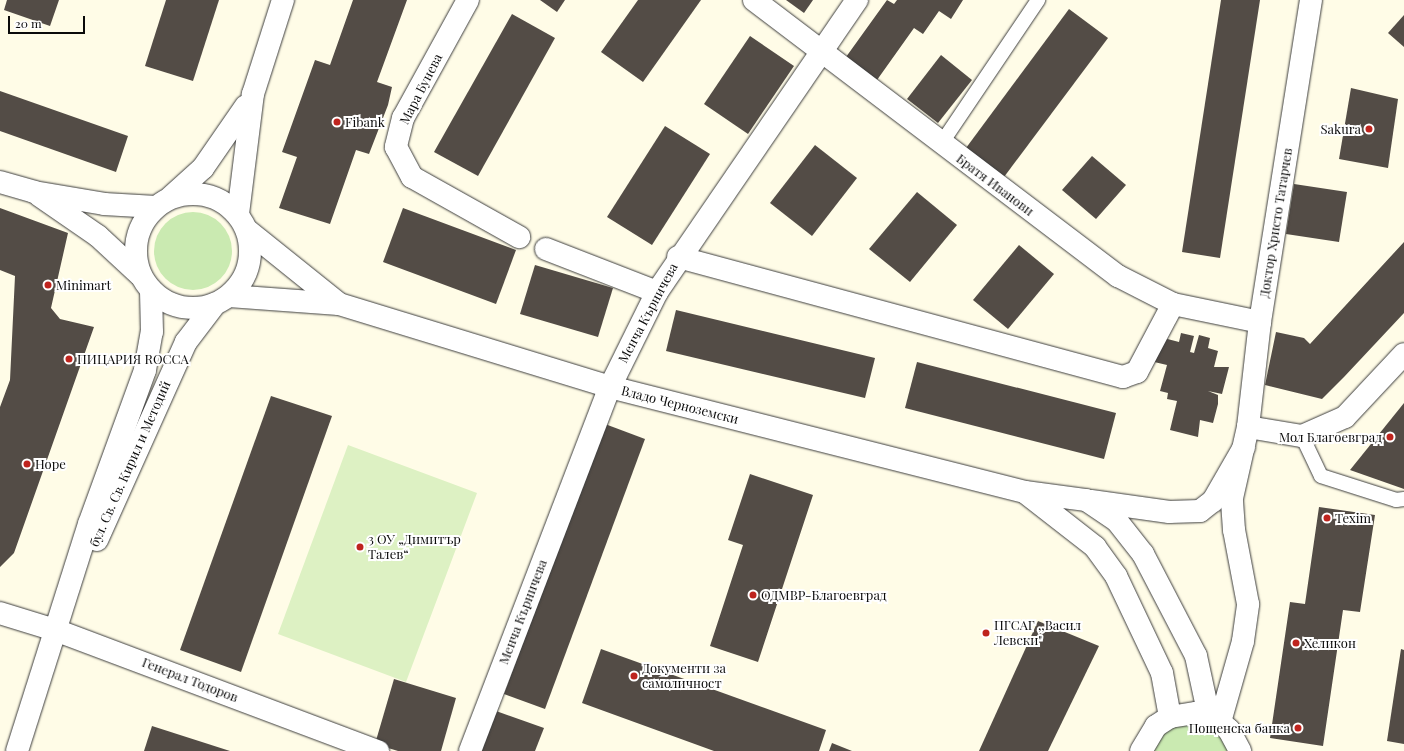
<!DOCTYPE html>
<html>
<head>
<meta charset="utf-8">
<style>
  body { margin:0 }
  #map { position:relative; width:1404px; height:751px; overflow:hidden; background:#fffce7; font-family:"Playfair Display",serif }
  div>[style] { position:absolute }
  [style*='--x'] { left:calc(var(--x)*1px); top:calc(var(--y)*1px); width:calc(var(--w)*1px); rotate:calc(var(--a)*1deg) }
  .green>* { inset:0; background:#caeab1 }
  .round { border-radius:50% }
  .pitch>* { inset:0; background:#ddf1c3 }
  .building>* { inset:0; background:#534c46 }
  .roads { filter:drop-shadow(0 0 1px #3d3d3d) drop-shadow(0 0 1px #3d3d3d) }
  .service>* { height:14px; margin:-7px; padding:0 7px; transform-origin:7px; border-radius:7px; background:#fff }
  .minor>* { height:22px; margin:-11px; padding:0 11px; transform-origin:11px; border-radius:11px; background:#fff }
  .tertiary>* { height:22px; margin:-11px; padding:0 11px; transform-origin:11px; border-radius:11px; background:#fff }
  .tertiary>.ring { margin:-11px; padding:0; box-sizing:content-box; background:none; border:22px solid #fff; border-radius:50% }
  .dots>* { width:11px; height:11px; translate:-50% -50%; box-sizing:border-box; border:2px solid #fff; border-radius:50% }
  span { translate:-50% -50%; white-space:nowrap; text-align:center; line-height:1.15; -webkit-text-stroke:4px #fff; paint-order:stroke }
  .street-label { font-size:13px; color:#0a0a0a }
  .poi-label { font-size:13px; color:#0a0a0a }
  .left { translate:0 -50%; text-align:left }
  .right { translate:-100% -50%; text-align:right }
  .scale { position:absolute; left:8px; top:16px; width:77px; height:18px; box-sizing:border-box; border:2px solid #0a0a0a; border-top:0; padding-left:5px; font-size:12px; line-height:14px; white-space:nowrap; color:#0a0a0a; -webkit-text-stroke:3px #fff; paint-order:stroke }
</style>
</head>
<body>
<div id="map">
  <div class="green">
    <div class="round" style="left:154px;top:212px;width:78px;height:78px"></div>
    <div style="clip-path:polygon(1193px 721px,1219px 732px,1231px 751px,1150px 751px,1167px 729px)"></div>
  </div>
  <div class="pitch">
    <div style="clip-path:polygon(348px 445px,477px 493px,406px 682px,278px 634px)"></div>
  </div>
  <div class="building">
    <div style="clip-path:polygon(7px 0,59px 0,50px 26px,4px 10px)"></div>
    <div style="clip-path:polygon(166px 0,219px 0,193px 81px,145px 66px)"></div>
    <div style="clip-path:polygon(353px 0,407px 0,377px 82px,392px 87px,388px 105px,369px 154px,356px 150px,330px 224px,279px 208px,297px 157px,282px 152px,315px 60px,330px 65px)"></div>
    <div style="clip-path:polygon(540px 0,565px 0,557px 12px)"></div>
    <div style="clip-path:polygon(638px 0,701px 0,643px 82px,601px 52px)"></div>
    <div style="clip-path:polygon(786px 0,813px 0,804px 13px)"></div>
    <div style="clip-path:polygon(887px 0,894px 4px,897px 0,963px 0,951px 19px,939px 11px,923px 34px,914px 28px,877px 80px,846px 57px)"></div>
    <div style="clip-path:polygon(1221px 0,1260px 0,1220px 258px,1182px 252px)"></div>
    <div style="clip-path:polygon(1069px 9px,1108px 38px,1004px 177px,966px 148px)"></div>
    <div style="clip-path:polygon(512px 14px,555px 38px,478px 176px,434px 152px)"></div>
    <div style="clip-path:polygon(1404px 15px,1404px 47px,1388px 33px)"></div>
    <div style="clip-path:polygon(750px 36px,794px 66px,748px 134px,704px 104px)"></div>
    <div style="clip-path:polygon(941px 55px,972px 80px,938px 123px,907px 99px)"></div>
    <div style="clip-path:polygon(1351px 88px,1398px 99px,1388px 168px,1339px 159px)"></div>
    <div style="clip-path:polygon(0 91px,128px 136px,116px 172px,0 131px)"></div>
    <div style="clip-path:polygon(665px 126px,710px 154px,652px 245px,607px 217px)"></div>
    <div style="clip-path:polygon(815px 145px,857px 178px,812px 236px,770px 203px)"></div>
    <div style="clip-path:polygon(1092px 156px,1126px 185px,1096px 219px,1062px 190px)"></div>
    <div style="clip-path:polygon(1294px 184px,1347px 192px,1339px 242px,1286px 234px)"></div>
    <div style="clip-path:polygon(917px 192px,957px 225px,910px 282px,869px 249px)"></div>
    <div style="clip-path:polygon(0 208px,68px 233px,51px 308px,60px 319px,94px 327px,14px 553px,0 567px,0 407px,10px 380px,15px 276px,0 270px)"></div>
    <div style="clip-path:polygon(403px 208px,516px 250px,496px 304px,383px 262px)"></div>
    <div style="clip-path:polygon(1404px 242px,1404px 313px,1344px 377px,1322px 399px,1265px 385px,1276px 332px,1304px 338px,1310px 344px)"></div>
    <div style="clip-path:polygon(1019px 245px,1054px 274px,1008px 329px,973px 300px)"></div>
    <div style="clip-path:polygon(535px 265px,613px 288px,598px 337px,520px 314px)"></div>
    <div style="clip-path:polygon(676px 310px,875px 358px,865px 398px,666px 351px)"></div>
    <div style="clip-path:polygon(1181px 333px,1194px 336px,1190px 352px,1194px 353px,1199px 335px,1210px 338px,1208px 348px,1218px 351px,1214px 367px,1229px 367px,1222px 394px,1208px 391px,1218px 395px,1218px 404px,1213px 423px,1200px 420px,1198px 437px,1170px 430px,1177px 401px,1167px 399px,1168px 393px,1160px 391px,1167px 365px,1150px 361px,1156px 336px,1179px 342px)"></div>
    <div style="clip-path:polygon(917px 362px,1116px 413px,1104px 459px,905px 408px)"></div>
    <div style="clip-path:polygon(271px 396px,332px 416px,241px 672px,180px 650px)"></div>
    <div style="clip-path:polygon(1404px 403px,1404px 489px,1350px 470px)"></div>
    <div style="clip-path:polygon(605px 424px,645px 439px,545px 709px,504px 694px)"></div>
    <div style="clip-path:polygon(750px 474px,813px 495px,758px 662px,710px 646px,743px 545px,728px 540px)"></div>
    <div style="clip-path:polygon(1319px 507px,1375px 515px,1360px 612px,1343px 610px,1323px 746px,1270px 738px,1290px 602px,1305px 604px)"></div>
    <div style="clip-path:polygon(1038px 621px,1099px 646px,1048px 751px,979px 751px)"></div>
    <div style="clip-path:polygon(601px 649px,826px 730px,819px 751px,714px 751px,582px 703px)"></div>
    <div style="clip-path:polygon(1401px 649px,1404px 650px,1404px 744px,1387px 741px)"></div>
    <div style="clip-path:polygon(394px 679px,456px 698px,441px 751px,398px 751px,375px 744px)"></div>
    <div style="clip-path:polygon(496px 711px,544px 728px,535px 751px,481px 751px)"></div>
    <div style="clip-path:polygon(152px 726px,230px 751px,144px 751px)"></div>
    <div style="clip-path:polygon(832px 743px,852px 751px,829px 751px)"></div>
  </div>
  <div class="roads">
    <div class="service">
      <div style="--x:941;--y:144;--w:174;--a:-56"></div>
      <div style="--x:1302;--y:436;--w:44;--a:64.6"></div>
      <div style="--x:1321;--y:476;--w:79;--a:17.7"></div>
      <div style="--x:1396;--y:500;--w:8;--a:-7"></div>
    </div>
    <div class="minor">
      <div style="--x:468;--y:0;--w:135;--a:118.8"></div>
      <div style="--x:403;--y:118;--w:30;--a:104"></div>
      <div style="--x:396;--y:147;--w:34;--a:62"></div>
      <div style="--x:412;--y:177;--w:123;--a:29.3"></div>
      <div style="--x:754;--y:0;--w:457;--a:37.2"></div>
      <div style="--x:1118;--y:276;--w:62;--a:27"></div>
      <div style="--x:1173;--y:304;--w:89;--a:11.7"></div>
      <div style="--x:546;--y:249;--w:119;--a:21.2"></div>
      <div style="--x:678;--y:257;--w:461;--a:15.1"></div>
      <div style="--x:1123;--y:377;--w:15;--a:-20"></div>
      <div style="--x:1137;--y:372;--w:77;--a:-62.1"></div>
      <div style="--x:1248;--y:427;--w:55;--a:9.5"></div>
      <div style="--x:1302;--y:436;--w:47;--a:-23.8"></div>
      <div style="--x:1345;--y:417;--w:86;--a:-46.9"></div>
      <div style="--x:0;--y:613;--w:61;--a:17.2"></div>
      <div style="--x:58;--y:631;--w:342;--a:20.6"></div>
      <div style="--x:1220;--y:722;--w:84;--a:-74.1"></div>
      <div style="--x:1243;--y:641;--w:37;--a:-82"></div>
      <div style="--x:1248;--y:604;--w:75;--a:-100.7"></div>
      <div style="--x:1234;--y:530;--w:32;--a:-94"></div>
      <div style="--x:1232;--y:498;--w:73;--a:-77.3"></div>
      <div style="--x:1248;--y:427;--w:106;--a:-83.5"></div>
      <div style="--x:1260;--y:322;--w:326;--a:-81"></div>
      <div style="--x:470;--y:751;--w:390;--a:-69"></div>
      <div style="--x:610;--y:387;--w:106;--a:-63.7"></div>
      <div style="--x:657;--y:292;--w:354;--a:-55.6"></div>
    </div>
    <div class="tertiary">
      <div style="--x:0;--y:182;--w:35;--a:16"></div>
      <div style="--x:34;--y:192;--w:71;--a:9.7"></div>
      <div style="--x:104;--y:204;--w:52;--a:3.3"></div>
      <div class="ring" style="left:136px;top:194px;width:92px;height:92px"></div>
      <div style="--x:40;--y:196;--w:70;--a:34.6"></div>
      <div style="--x:98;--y:236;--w:57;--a:42.9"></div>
      <div style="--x:171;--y:197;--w:43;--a:-42.2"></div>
      <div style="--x:203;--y:168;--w:75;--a:-55.3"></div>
      <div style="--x:238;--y:214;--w:121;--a:-82.9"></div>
      <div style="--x:253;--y:94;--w:99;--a:-72.3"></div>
      <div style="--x:247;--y:230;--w:118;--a:38.8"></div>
      <div style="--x:229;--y:296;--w:110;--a:4.2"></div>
      <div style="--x:339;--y:304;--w:283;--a:17"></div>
      <div style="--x:610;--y:387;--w:428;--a:14.2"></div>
      <div style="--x:1025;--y:492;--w:62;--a:7.5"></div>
      <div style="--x:1086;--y:500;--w:37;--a:34"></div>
      <div style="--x:1117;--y:521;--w:42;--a:51.8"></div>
      <div style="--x:1143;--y:554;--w:115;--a:62.5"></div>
      <div style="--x:1196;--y:656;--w:61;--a:77.8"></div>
      <div style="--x:1026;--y:493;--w:88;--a:38"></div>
      <div style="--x:1095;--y:547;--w:36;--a:54"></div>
      <div style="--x:1116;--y:576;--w:107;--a:64.6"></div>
      <div style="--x:1162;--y:673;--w:45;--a:79.7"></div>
      <div style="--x:1091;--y:501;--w:79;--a:8"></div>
      <div style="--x:1169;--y:512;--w:31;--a:-2"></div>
      <div style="--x:1200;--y:511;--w:16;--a:-38"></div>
      <div style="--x:1213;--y:501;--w:62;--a:-60.1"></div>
      <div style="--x:97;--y:540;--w:217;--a:-65.8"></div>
      <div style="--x:186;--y:342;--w:48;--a:-52.7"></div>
      <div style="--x:17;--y:751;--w:238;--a:-72.4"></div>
      <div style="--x:89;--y:524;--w:164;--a:-70"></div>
      <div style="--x:145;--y:370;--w:39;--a:-80"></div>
      <div style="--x:152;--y:332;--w:42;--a:-91.4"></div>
      <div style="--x:1141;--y:751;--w:29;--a:-59"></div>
      <div style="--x:1156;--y:726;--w:17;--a:-33"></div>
      <div style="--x:1170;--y:717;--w:26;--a:-9"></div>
      <div style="--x:1196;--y:713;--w:26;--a:21"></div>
      <div style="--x:1220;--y:722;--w:12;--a:42"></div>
      <div style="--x:1229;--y:730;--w:24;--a:62"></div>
    </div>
  </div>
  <div class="dots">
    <div style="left:337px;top:122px;background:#be241e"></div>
    <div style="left:1369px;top:129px;background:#be241e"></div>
    <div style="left:48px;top:285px;background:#be241e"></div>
    <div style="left:69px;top:359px;background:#be241e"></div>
    <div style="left:1390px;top:437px;background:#be241e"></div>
    <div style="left:27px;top:464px;background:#be241e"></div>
    <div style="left:1327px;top:518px;background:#be241e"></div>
    <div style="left:360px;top:547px;background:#be241e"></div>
    <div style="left:753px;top:595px;background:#be241e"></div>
    <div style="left:986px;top:633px;background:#be241e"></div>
    <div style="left:1296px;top:643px;background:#be241e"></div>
    <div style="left:634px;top:676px;background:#be241e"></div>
    <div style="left:1298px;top:728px;background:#be241e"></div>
  </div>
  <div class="street-label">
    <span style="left:421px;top:89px;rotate:-63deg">Мара Бунева</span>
    <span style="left:995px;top:185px;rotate:37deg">Братя Иванови</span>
    <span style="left:1276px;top:223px;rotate:-81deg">Доктор Христо Татарчев</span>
    <span style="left:648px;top:313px;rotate:-62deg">Менча Кърничева</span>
    <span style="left:680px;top:405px;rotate:14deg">Владо Черноземски</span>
    <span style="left:130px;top:464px;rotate:-66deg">бул. Св. Св. Кирил и Методий</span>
    <span style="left:523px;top:612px;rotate:-69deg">Менча Кърничева</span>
    <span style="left:190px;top:680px;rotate:21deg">Генерал Тодоров</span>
  </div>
  <div class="poi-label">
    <span class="left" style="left:345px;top:122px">Fibank</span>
    <span class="right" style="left:1361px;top:129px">Sakura</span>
    <span class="left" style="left:56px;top:285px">Minimart</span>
    <span class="left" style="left:77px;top:359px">ПИЦАРИЯ ROCCA</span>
    <span class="right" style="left:1382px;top:437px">Мол Благоевград</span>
    <span class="left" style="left:35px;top:464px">Hope</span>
    <span class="left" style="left:1335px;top:518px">Texim</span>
    <span class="left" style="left:368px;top:547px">3 ОУ „Димитър<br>Талев“</span>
    <span class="left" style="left:761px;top:595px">ОДМВР-Благоевград</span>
    <span class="left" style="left:994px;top:633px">ПГСАГ ,,Васил<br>Левски"</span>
    <span class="left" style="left:1304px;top:643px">Хеликон</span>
    <span class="left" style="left:642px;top:676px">Документи за<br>самоличност</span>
    <span class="right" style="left:1290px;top:728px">Пощенска банка</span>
  </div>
  <div class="scale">20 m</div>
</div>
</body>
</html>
